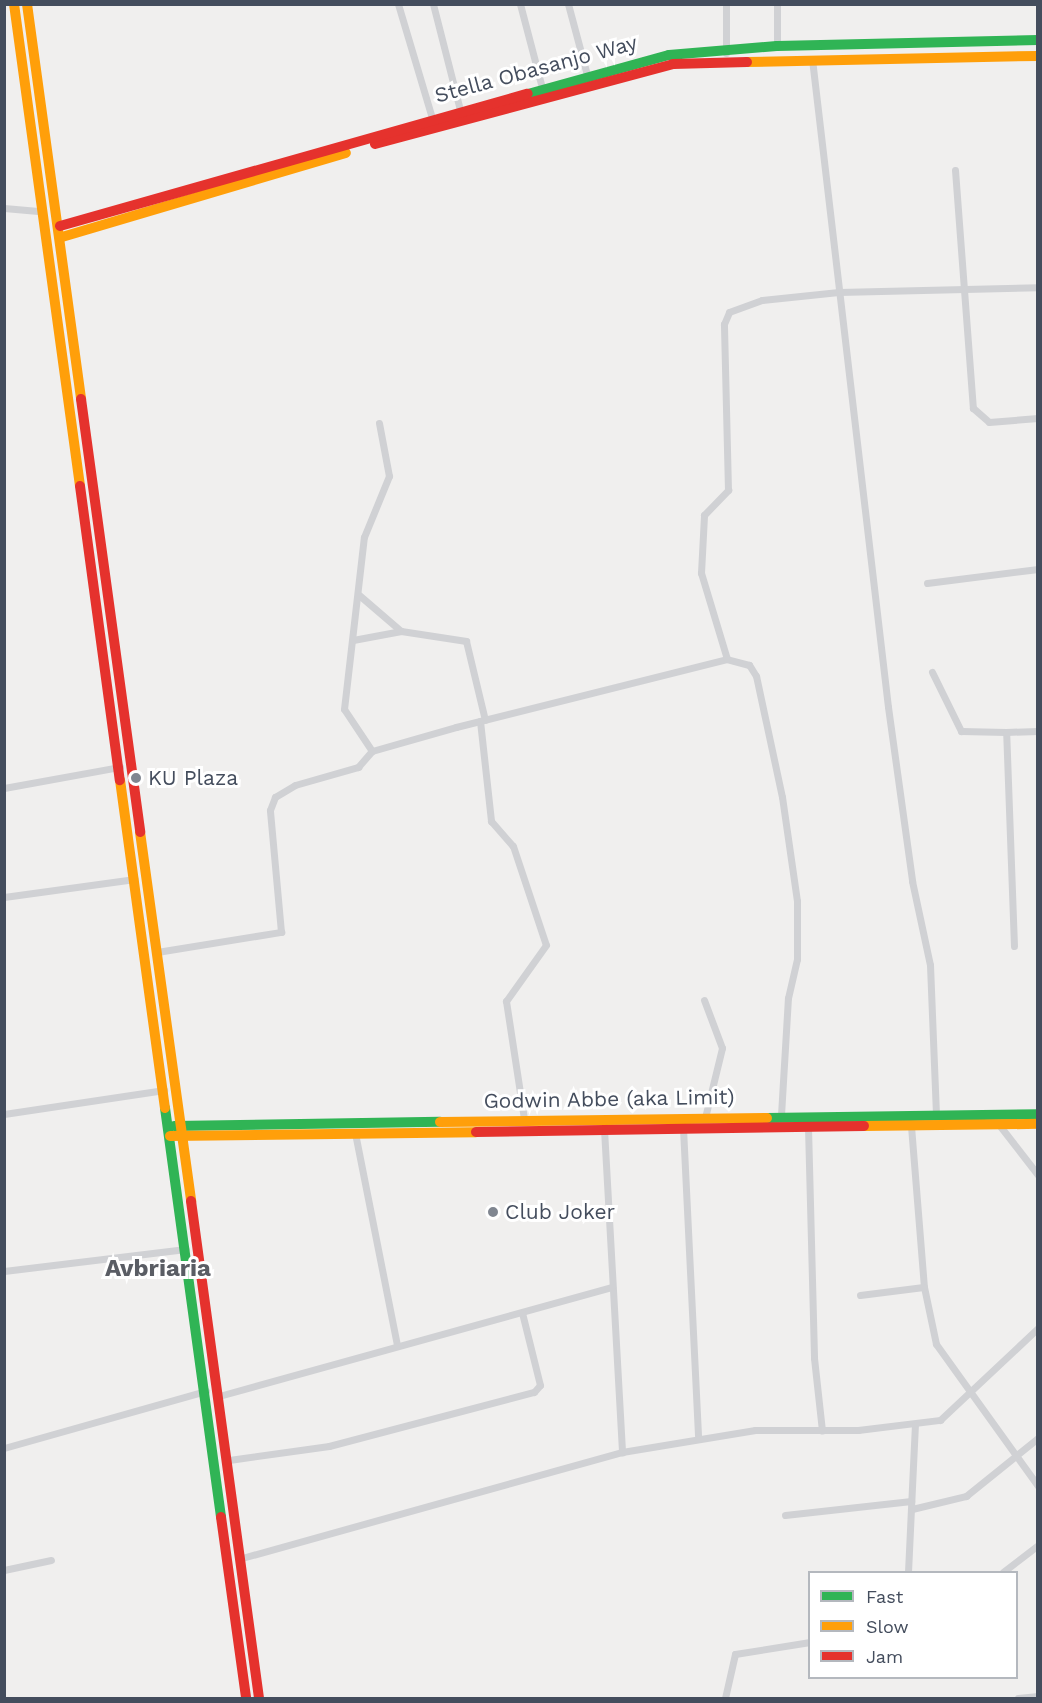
<!DOCTYPE html>
<html>
<head>
<meta charset="utf-8">
<style>
  body { margin:0 }
  #map { position:relative; width:1042px; height:1703px; overflow:hidden; background:#f0efee; font-family:"Work Sans",sans-serif }
  div>[style] { position:absolute }
  [style*='--x'] { left:calc(var(--x)*1px); top:calc(var(--y)*1px); width:calc(var(--w)*1px); rotate:calc(var(--a)*1deg) }
  .street>* { height:7px; margin:-3.5px; padding:0 3.5px; transform-origin:3.5px; border-radius:3.5px; background:#d0d1d4 }
  .fast>* { height:10px; margin:-5px; padding:0 5px; transform-origin:5px; border-radius:5px; background:#30b455 }
  .slow>* { height:10px; margin:-5px; padding:0 5px; transform-origin:5px; border-radius:5px; background:#ff9f0a }
  .jam>* { height:10px; margin:-5px; padding:0 5px; transform-origin:5px; border-radius:5px; background:#e5322d }
  .dots>* { width:16px; height:16px; translate:-50% -50%; box-sizing:border-box; border:3px solid #fff; border-radius:50% }
  span { translate:-50% -50%; white-space:nowrap; text-align:center; line-height:1.15; -webkit-text-stroke:6px #fff; paint-order:stroke }
  .street-label { font-size:21px; color:#444d5d }
  .poi-label { font-size:21px; color:#444d5d }
  .left { translate:0 -50%; text-align:left }
  .quarter-label { font-size:24px; color:#5a5d64; font-weight:700 }
  .frame { position:absolute; inset:0; border:6px solid #444d5d; pointer-events:none }
  .legend { position:absolute; left:808px; top:1571px; width:210px; height:108px; box-sizing:border-box; background:#fff; border:2px solid #b4b8be; margin:0; padding:8px 10px; list-style:none; font-size:18px; color:#444d5d }
  .legend li { display:flex; align-items:center; gap:12px; height:30px }
  .legend b { width:30px; border:2px solid #b4b8be }
</style>
</head>
<body>
<div id="map">
  <div class="street">
    <div style="--x:398;--y:4;--w:119;--a:73.4"></div>
    <div style="--x:433;--y:4;--w:109;--a:75.7"></div>
    <div style="--x:520;--y:4;--w:87;--a:75.3"></div>
    <div style="--x:568;--y:4;--w:73;--a:75"></div>
    <div style="--x:726;--y:4;--w:49;--a:90"></div>
    <div style="--x:777;--y:46;--w:42;--a:-90"></div>
    <div style="--x:812;--y:59;--w:652;--a:83.31"></div>
    <div style="--x:888;--y:707;--w:176;--a:82.1"></div>
    <div style="--x:912;--y:881;--w:86;--a:77.9"></div>
    <div style="--x:930;--y:965;--w:149;--a:87.7"></div>
    <div style="--x:955;--y:170;--w:239;--a:85.7"></div>
    <div style="--x:973;--y:408;--w:21;--a:41"></div>
    <div style="--x:989;--y:422;--w:49;--a:-4.7"></div>
    <div style="--x:4;--y:208;--w:37;--a:5"></div>
    <div style="--x:927;--y:583;--w:112;--a:-7.2"></div>
    <div style="--x:359;--y:595;--w:55;--a:40.6"></div>
    <div style="--x:353;--y:640;--w:49;--a:-10.6"></div>
    <div style="--x:401;--y:631;--w:66;--a:8.7"></div>
    <div style="--x:466;--y:641;--w:81;--a:76.5"></div>
    <div style="--x:932;--y:672;--w:66;--a:63.8"></div>
    <div style="--x:961;--y:731;--w:45;--a:1.3"></div>
    <div style="--x:480;--y:721;--w:101;--a:83.7"></div>
    <div style="--x:491;--y:821;--w:33;--a:49"></div>
    <div style="--x:513;--y:846;--w:104;--a:71.6"></div>
    <div style="--x:546;--y:945;--w:69;--a:125.5"></div>
    <div style="--x:506;--y:1001;--w:119;--a:81.3"></div>
    <div style="--x:372;--y:751;--w:50;--a:-123.7"></div>
    <div style="--x:344;--y:709;--w:173;--a:-83.4"></div>
    <div style="--x:364;--y:537;--w:66;--a:-67.7"></div>
    <div style="--x:389;--y:476;--w:54;--a:-100.7"></div>
    <div style="--x:4;--y:788;--w:118;--a:-10.3"></div>
    <div style="--x:4;--y:897;--w:132;--a:-7.8"></div>
    <div style="--x:1014;--y:946;--w:214;--a:-92.1"></div>
    <div style="--x:1006;--y:732;--w:32;--a:-2"></div>
    <div style="--x:157;--y:952;--w:126;--a:-9.2"></div>
    <div style="--x:281;--y:932;--w:122;--a:-95.2"></div>
    <div style="--x:270;--y:810;--w:14;--a:-69"></div>
    <div style="--x:275;--y:797;--w:23;--a:-31"></div>
    <div style="--x:295;--y:785;--w:66;--a:-15.9"></div>
    <div style="--x:358;--y:767;--w:21;--a:-49"></div>
    <div style="--x:372;--y:751;--w:87;--a:-15.9"></div>
    <div style="--x:456;--y:727;--w:279;--a:-14.1"></div>
    <div style="--x:704;--y:1000;--w:51;--a:69.4"></div>
    <div style="--x:722;--y:1048;--w:72;--a:103.7"></div>
    <div style="--x:4;--y:1114;--w:162;--a:-8.5"></div>
    <div style="--x:781;--y:1115;--w:117;--a:-86.6"></div>
    <div style="--x:788;--y:998;--w:40;--a:-77"></div>
    <div style="--x:797;--y:959;--w:58;--a:-90"></div>
    <div style="--x:797;--y:901;--w:105;--a:-98.2"></div>
    <div style="--x:782;--y:797;--w:124;--a:-102.1"></div>
    <div style="--x:756;--y:676;--w:13;--a:-122"></div>
    <div style="--x:749;--y:665;--w:23;--a:-165"></div>
    <div style="--x:727;--y:659;--w:90;--a:-106.8"></div>
    <div style="--x:701;--y:573;--w:58;--a:-87"></div>
    <div style="--x:704;--y:515;--w:35;--a:-46"></div>
    <div style="--x:728;--y:490;--w:166;--a:-91.4"></div>
    <div style="--x:724;--y:324;--w:13;--a:-67"></div>
    <div style="--x:729;--y:312;--w:35;--a:-20"></div>
    <div style="--x:762;--y:300;--w:77;--a:-5.9"></div>
    <div style="--x:839;--y:292;--w:199;--a:-1.4"></div>
    <div style="--x:911;--y:1126;--w:162;--a:85.4"></div>
    <div style="--x:924;--y:1287;--w:58;--a:78.1"></div>
    <div style="--x:936;--y:1344;--w:175;--a:54.3"></div>
    <div style="--x:1000;--y:1126;--w:62;--a:52.2"></div>
    <div style="--x:808;--y:1127;--w:231;--a:88.5"></div>
    <div style="--x:814;--y:1358;--w:73;--a:83.7"></div>
    <div style="--x:683;--y:1128;--w:310;--a:87.2"></div>
    <div style="--x:604;--y:1129;--w:324;--a:86.8"></div>
    <div style="--x:355;--y:1133;--w:216;--a:78.8"></div>
    <div style="--x:4;--y:1271;--w:183;--a:-6.9"></div>
    <div style="--x:860;--y:1295;--w:64;--a:-7.1"></div>
    <div style="--x:219;--y:1396;--w:408;--a:-15.5"></div>
    <div style="--x:4;--y:1448;--w:210;--a:-15.8"></div>
    <div style="--x:229;--y:1460;--w:101;--a:-8"></div>
    <div style="--x:329;--y:1446;--w:212;--a:-14.8"></div>
    <div style="--x:534;--y:1392;--w:9;--a:-49"></div>
    <div style="--x:540;--y:1385;--w:74;--a:-104"></div>
    <div style="--x:912;--y:1509;--w:56;--a:-13.5"></div>
    <div style="--x:966;--y:1496;--w:92;--a:-38.9"></div>
    <div style="--x:785;--y:1515;--w:127;--a:-6.3"></div>
    <div style="--x:242;--y:1558;--w:395;--a:-15.6"></div>
    <div style="--x:622;--y:1452;--w:135;--a:-9.4"></div>
    <div style="--x:755;--y:1430;--w:103;--a:0"></div>
    <div style="--x:858;--y:1430;--w:83;--a:-7"></div>
    <div style="--x:940;--y:1420;--w:134;--a:-43.2"></div>
    <div style="--x:4;--y:1570;--w:48;--a:-12"></div>
    <div style="--x:908;--y:1572;--w:147;--a:-87.3"></div>
    <div style="--x:1003;--y:1572;--w:44;--a:-37.6"></div>
    <div style="--x:725;--y:1698;--w:45;--a:-77.2"></div>
    <div style="--x:735;--y:1654;--w:76;--a:-9.1"></div>
    <div style="--x:1018;--y:1698;--w:20;--a:-6"></div>
  </div>
  <div class="fast">
    <div style="--x:528;--y:94;--w:146;--a:-15.5"></div>
    <div style="--x:669;--y:55;--w:108;--a:-4.8"></div>
    <div style="--x:777;--y:46;--w:261;--a:-1.3"></div>
    <div style="--x:165;--y:1108;--w:413;--a:82.2"></div>
    <div style="--x:767;--y:1118;--w:271;--a:-0.8"></div>
    <div style="--x:174;--y:1126;--w:266;--a:-0.9"></div>
  </div>
  <div class="slow">
    <div style="--x:14;--y:4;--w:486;--a:82.2"></div>
    <div style="--x:27;--y:4;--w:399;--a:82.2"></div>
    <div style="--x:747;--y:62;--w:291;--a:-1.2"></div>
    <div style="--x:62;--y:237;--w:296;--a:-16.5"></div>
    <div style="--x:120;--y:780;--w:331;--a:82.2"></div>
    <div style="--x:140;--y:832;--w:373;--a:82.1"></div>
    <div style="--x:440;--y:1122;--w:327;--a:-0.7"></div>
    <div style="--x:864;--y:1126;--w:174;--a:-0.7"></div>
    <div style="--x:170;--y:1136;--w:306;--a:-0.7"></div>
  </div>
  <div class="jam">
    <div style="--x:375;--y:144;--w:309;--a:-15"></div>
    <div style="--x:673;--y:64;--w:74;--a:-1.5"></div>
    <div style="--x:60;--y:226;--w:486;--a:-15.8"></div>
    <div style="--x:81;--y:399;--w:437;--a:82.2"></div>
    <div style="--x:80;--y:486;--w:297;--a:82.3"></div>
    <div style="--x:476;--y:1132;--w:388;--a:-0.9"></div>
    <div style="--x:191;--y:1201;--w:502;--a:82.21"></div>
    <div style="--x:221;--y:1517;--w:183;--a:82.1"></div>
  </div>
  <div class="dots">
    <div style="left:136px;top:778px;background:#808690"></div>
    <div style="left:493px;top:1212px;background:#808690"></div>
  </div>
  <div class="street-label">
    <span style="left:536px;top:69px;rotate:-15deg">Stella Obasanjo Way</span>
    <span style="left:609px;top:1099px;rotate:-1deg">Godwin Abbe (aka Limit)</span>
  </div>
  <div class="poi-label">
    <span class="left" style="left:148px;top:778px">KU Plaza</span>
    <span class="left" style="left:505px;top:1212px">Club Joker</span>
  </div>
  <div class="quarter-label">
    <span style="left:158px;top:1269px">Avbriaria</span>
  </div>
  <div class="frame"></div>
  <ul class="legend">
  <li><b style="height:8px;background:#30b455"></b>Fast</li>
  <li><b style="height:8px;background:#ff9f0a"></b>Slow</li>
  <li><b style="height:8px;background:#e5322d"></b>Jam</li>
  </ul>
</div>
</body>
</html>
